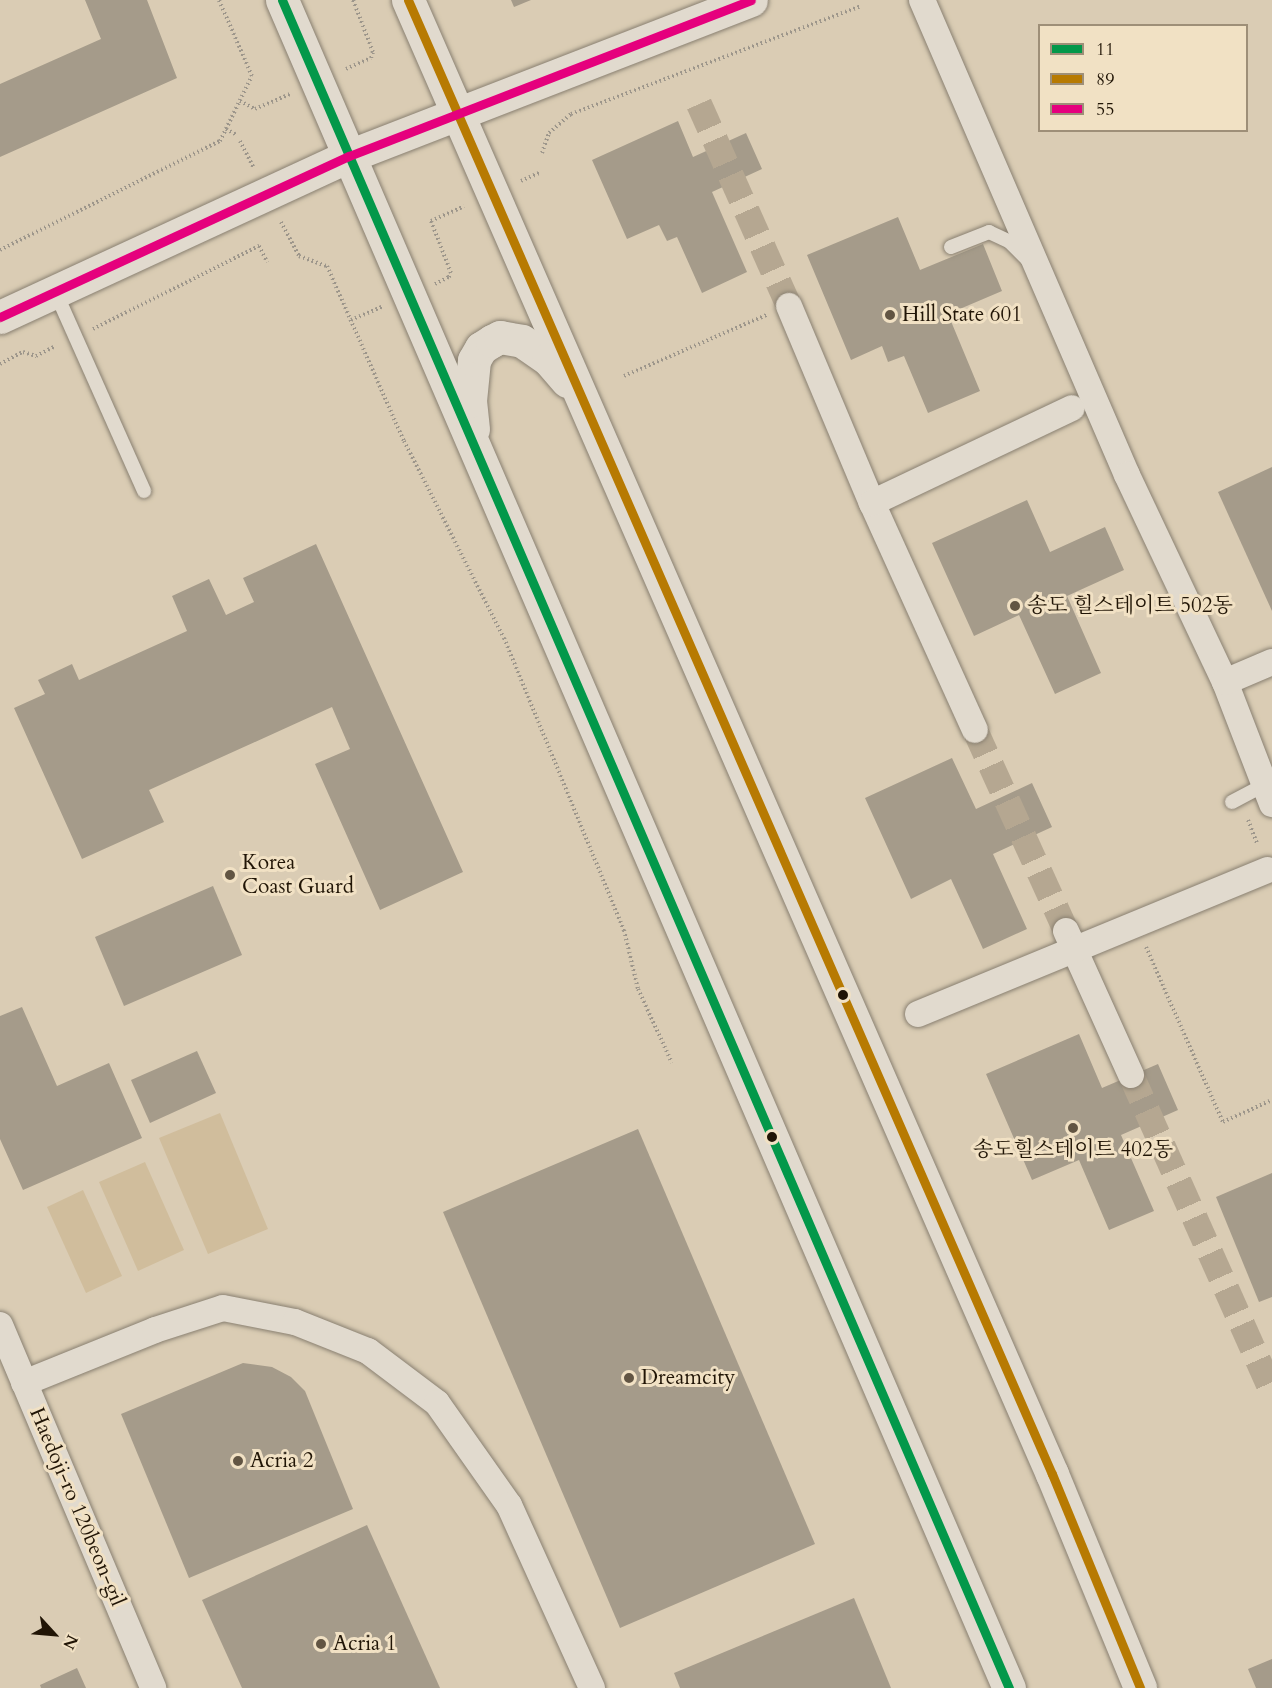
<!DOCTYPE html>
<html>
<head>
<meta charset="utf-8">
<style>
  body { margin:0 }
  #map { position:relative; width:1272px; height:1688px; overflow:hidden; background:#daccb4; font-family:Cardo,"Noto Serif KR",serif }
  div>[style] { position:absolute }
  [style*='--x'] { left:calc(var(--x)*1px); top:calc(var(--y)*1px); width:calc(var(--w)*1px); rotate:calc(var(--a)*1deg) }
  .green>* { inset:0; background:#d0bd9c }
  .building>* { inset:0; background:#a59b8a }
  .street-tunnel>* { height:26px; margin-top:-13px; transform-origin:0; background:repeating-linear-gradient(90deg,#b5a791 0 26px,transparent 0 39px) }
  .path>* { height:4px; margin-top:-2px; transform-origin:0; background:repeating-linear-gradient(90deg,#9d968b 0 1.5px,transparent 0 4.5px) }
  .roads { filter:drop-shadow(0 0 2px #898071) drop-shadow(0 0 2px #898071) }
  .lane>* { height:14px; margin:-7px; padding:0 7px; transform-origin:7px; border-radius:7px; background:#e1dace }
  .street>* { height:26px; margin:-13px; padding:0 13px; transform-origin:13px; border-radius:13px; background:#e1dace }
  .secondary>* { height:33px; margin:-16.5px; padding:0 16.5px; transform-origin:16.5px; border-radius:16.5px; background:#e1dace }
  .bus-1>* { height:9px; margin:-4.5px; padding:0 4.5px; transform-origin:4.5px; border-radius:4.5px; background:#03984a }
  .bus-2>* { height:9px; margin:-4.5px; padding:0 4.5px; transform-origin:4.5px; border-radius:4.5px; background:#b77a02 }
  .bus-3>* { height:9px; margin:-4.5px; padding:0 4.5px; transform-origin:4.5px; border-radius:4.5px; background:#e5007d }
  .dots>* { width:16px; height:16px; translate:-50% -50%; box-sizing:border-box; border:3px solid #f1e1c4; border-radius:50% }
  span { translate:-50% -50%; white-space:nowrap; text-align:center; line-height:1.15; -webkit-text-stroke:6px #f1e1c4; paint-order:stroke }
  .poi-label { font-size:21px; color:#211506 }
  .left { translate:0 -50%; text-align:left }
  .street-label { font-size:21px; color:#211506 }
  .legend { position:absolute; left:1038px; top:24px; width:210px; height:108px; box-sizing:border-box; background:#f1e1c4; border:2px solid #9e8f78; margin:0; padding:8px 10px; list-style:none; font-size:18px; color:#211506 }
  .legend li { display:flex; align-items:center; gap:12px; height:30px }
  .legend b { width:30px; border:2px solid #9e8f78 }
  .north { position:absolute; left:24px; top:1604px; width:60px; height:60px; -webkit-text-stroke:4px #f1e1c4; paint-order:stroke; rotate:116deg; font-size:16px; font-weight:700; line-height:24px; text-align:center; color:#211506 }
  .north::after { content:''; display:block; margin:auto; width:21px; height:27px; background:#211506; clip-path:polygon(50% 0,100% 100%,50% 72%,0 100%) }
</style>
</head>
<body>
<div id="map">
  <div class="green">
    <div style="clip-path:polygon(220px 1113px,268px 1229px,208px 1254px,159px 1138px)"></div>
    <div style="clip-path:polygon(145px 1162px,184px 1250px,138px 1271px,99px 1182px)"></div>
    <div style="clip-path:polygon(83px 1190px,122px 1276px,86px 1293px,47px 1207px)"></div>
  </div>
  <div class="building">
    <div style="clip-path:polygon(85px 0,147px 0,177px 78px,0 157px,0 84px,101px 39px)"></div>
    <div style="clip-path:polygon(511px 0,531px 0,514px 7px)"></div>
    <div style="clip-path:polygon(678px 121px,693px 157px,746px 133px,762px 169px,712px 192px,747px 272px,702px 293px,677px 237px,667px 241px,659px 225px,627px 239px,592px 160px)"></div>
    <div style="clip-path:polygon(898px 217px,920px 270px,983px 244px,1002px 291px,948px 314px,980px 391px,928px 413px,904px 356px,888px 362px,882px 346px,851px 360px,807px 255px)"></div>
    <div style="clip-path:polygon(1272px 467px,1272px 611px,1218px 492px)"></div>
    <div style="clip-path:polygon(1027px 500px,1050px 552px,1105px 527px,1124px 570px,1067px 596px,1101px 673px,1055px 694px,1019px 615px,974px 636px,932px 543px)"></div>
    <div style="clip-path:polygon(316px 544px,463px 872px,380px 910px,315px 764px,350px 749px,332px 707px,149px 790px,164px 822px,82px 859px,14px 708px,45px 694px,38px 680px,72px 664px,79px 680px,187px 631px,172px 596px,209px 579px,226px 615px,254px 602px,243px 578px)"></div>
    <div style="clip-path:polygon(952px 758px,976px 809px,1032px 783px,1052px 827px,993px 854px,1027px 929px,983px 949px,951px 879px,911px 899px,865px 798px)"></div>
    <div style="clip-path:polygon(213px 886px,242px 955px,124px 1006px,95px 937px)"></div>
    <div style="clip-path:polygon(22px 1007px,57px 1086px,109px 1063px,142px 1138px,23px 1190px,0 1139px,0 1016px)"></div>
    <div style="clip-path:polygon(1079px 1034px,1102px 1088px,1158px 1064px,1178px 1110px,1121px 1135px,1154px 1211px,1109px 1230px,1079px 1160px,1032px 1180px,986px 1074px)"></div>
    <div style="clip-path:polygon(197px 1051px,216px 1093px,150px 1123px,131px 1080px)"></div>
    <div style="clip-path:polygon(638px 1129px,815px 1544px,620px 1628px,443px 1212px)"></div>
    <div style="clip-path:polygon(1272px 1173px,1272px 1297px,1259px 1302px,1216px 1197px)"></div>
    <div style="clip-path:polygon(243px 1363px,272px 1367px,291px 1377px,305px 1391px,353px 1509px,189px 1578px,121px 1414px)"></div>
    <div style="clip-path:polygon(367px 1525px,440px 1688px,242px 1688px,202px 1600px)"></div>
    <div style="clip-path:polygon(854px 1598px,891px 1688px,680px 1688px,674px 1673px)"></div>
    <div style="clip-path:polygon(1272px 1659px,1272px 1688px,1256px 1688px,1248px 1669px)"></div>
    <div style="clip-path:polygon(77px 1668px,86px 1688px,41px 1688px,40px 1685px)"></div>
  </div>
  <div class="street-tunnel">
    <div style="--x:699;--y:104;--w:221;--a:66"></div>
    <div style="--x:975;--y:730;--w:221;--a:65.6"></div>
    <div style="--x:1131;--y:1075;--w:347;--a:66"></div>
  </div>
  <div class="path">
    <div style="--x:346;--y:69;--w:27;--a:-24"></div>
    <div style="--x:371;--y:58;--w:6;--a:-72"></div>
    <div style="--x:373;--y:52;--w:56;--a:-111"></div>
    <div style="--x:240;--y:101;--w:17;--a:28"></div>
    <div style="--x:255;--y:109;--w:38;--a:-23"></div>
    <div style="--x:226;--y:129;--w:13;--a:29"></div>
    <div style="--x:240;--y:141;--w:29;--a:63"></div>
    <div style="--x:542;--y:153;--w:21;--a:-71"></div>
    <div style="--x:549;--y:133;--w:29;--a:-41"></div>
    <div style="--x:571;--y:114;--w:310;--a:-20.4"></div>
    <div style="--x:521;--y:181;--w:20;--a:-24"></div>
    <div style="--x:281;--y:222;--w:38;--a:62"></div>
    <div style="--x:299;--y:256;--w:30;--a:20"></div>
    <div style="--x:327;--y:266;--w:191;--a:66.3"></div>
    <div style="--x:404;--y:441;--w:221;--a:63.1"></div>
    <div style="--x:504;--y:638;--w:316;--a:67.7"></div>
    <div style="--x:624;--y:930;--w:61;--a:76.7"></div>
    <div style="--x:638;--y:989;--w:81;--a:65.3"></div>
    <div style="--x:0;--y:250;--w:246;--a:-26.4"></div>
    <div style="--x:220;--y:141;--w:72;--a:-63.8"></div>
    <div style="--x:252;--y:76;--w:83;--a:-113.5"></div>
    <div style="--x:435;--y:284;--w:16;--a:-27"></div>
    <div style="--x:449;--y:277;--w:4;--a:-63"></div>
    <div style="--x:451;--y:273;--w:56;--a:-111"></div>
    <div style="--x:431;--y:221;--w:36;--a:-24"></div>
    <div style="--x:351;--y:320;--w:34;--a:-23"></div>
    <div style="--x:93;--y:329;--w:186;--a:-26.6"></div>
    <div style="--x:259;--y:246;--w:18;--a:63"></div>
    <div style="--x:0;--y:364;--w:26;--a:-28"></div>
    <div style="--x:23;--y:352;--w:14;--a:17"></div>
    <div style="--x:36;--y:356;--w:22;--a:-27"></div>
    <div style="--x:624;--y:376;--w:155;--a:-23.2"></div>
    <div style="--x:1248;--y:820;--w:26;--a:69"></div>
    <div style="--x:1146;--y:947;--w:191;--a:66.3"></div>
    <div style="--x:1223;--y:1122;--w:54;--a:-24.2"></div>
  </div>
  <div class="roads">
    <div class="lane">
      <div style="--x:951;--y:247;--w:41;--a:-21.5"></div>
      <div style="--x:989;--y:232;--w:23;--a:25"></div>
      <div style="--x:1010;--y:242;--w:24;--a:45"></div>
      <div style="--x:55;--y:291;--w:219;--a:66"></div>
      <div style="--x:1232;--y:802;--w:36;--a:-28"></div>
    </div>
    <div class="street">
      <div style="--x:922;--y:0;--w:517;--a:66.66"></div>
      <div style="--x:1127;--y:475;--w:229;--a:64.7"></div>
      <div style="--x:1225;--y:682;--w:131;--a:68.9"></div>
      <div style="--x:789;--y:306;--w:214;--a:67.2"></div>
      <div style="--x:872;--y:503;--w:249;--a:65.6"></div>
      <div style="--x:872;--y:503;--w:221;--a:-25.4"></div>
      <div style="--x:1225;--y:682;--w:51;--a:-23.1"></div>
      <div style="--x:1066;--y:931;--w:158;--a:65.7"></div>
      <div style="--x:918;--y:1014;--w:378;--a:-22.4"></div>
      <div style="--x:0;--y:1325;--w:394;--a:67.1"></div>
      <div style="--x:24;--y:1383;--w:141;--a:-22"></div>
      <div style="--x:155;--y:1330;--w:71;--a:-17.9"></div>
      <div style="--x:223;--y:1308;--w:73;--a:11"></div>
      <div style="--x:295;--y:1322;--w:79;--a:21.7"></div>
      <div style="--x:368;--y:1351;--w:86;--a:37"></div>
      <div style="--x:437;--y:1403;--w:125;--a:54.8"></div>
      <div style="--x:509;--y:1505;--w:201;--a:65.6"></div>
    </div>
    <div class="secondary">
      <div style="--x:282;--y:0;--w:1838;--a:66.7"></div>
      <div style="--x:408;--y:0;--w:1609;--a:66.4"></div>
      <div style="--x:1052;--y:1474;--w:231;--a:67.6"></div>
      <div style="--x:0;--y:317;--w:384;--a:-24.8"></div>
      <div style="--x:349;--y:156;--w:431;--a:-21.2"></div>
      <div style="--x:473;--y:429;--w:28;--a:-96"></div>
      <div style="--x:470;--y:401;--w:41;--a:-84.4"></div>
      <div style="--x:474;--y:360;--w:14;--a:-60"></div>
      <div style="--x:481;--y:348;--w:13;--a:-32"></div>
      <div style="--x:492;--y:341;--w:9;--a:-27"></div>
      <div style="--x:500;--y:337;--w:22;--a:10"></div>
      <div style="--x:522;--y:341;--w:32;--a:35"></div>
      <div style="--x:548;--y:359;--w:29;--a:49"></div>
    </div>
  </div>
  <div class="bus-1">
    <div style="--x:282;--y:0;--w:1838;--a:66.7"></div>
  </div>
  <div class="bus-2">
    <div style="--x:408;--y:0;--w:1609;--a:66.4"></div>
    <div style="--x:1052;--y:1474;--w:231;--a:67.6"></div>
  </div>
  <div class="bus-3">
    <div style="--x:0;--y:317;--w:384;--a:-24.8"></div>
    <div style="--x:349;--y:156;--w:431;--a:-21.2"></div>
  </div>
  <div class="dots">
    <div style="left:890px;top:315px;background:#625543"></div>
    <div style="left:1015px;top:606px;background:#625543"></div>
    <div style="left:230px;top:875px;background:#625543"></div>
    <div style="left:843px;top:995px;background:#211506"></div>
    <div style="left:1073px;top:1128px;background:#625543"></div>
    <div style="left:772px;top:1137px;background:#211506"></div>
    <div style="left:629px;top:1378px;background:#625543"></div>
    <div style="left:238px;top:1461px;background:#625543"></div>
    <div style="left:321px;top:1644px;background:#625543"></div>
  </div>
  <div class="poi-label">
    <span class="left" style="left:902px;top:315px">Hill State 601</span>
    <span class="left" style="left:1027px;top:606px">송도 힐스테이트 502동</span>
    <span class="left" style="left:242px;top:875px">Korea<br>Coast Guard</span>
    <span style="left:1073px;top:1150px">송도힐스테이트 402동</span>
    <span class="left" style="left:641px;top:1378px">Dreamcity</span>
    <span class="left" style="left:250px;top:1461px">Acria 2</span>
    <span class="left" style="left:333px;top:1644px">Acria 1</span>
  </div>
  <div class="street-label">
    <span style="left:77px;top:1507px;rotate:67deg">Haedoji-ro 120beon-gil</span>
  </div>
  <ul class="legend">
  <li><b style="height:8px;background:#03984a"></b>11</li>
  <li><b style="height:8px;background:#b77a02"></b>89</li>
  <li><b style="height:8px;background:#e5007d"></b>55</li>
  </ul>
  <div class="north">N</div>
</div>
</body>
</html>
